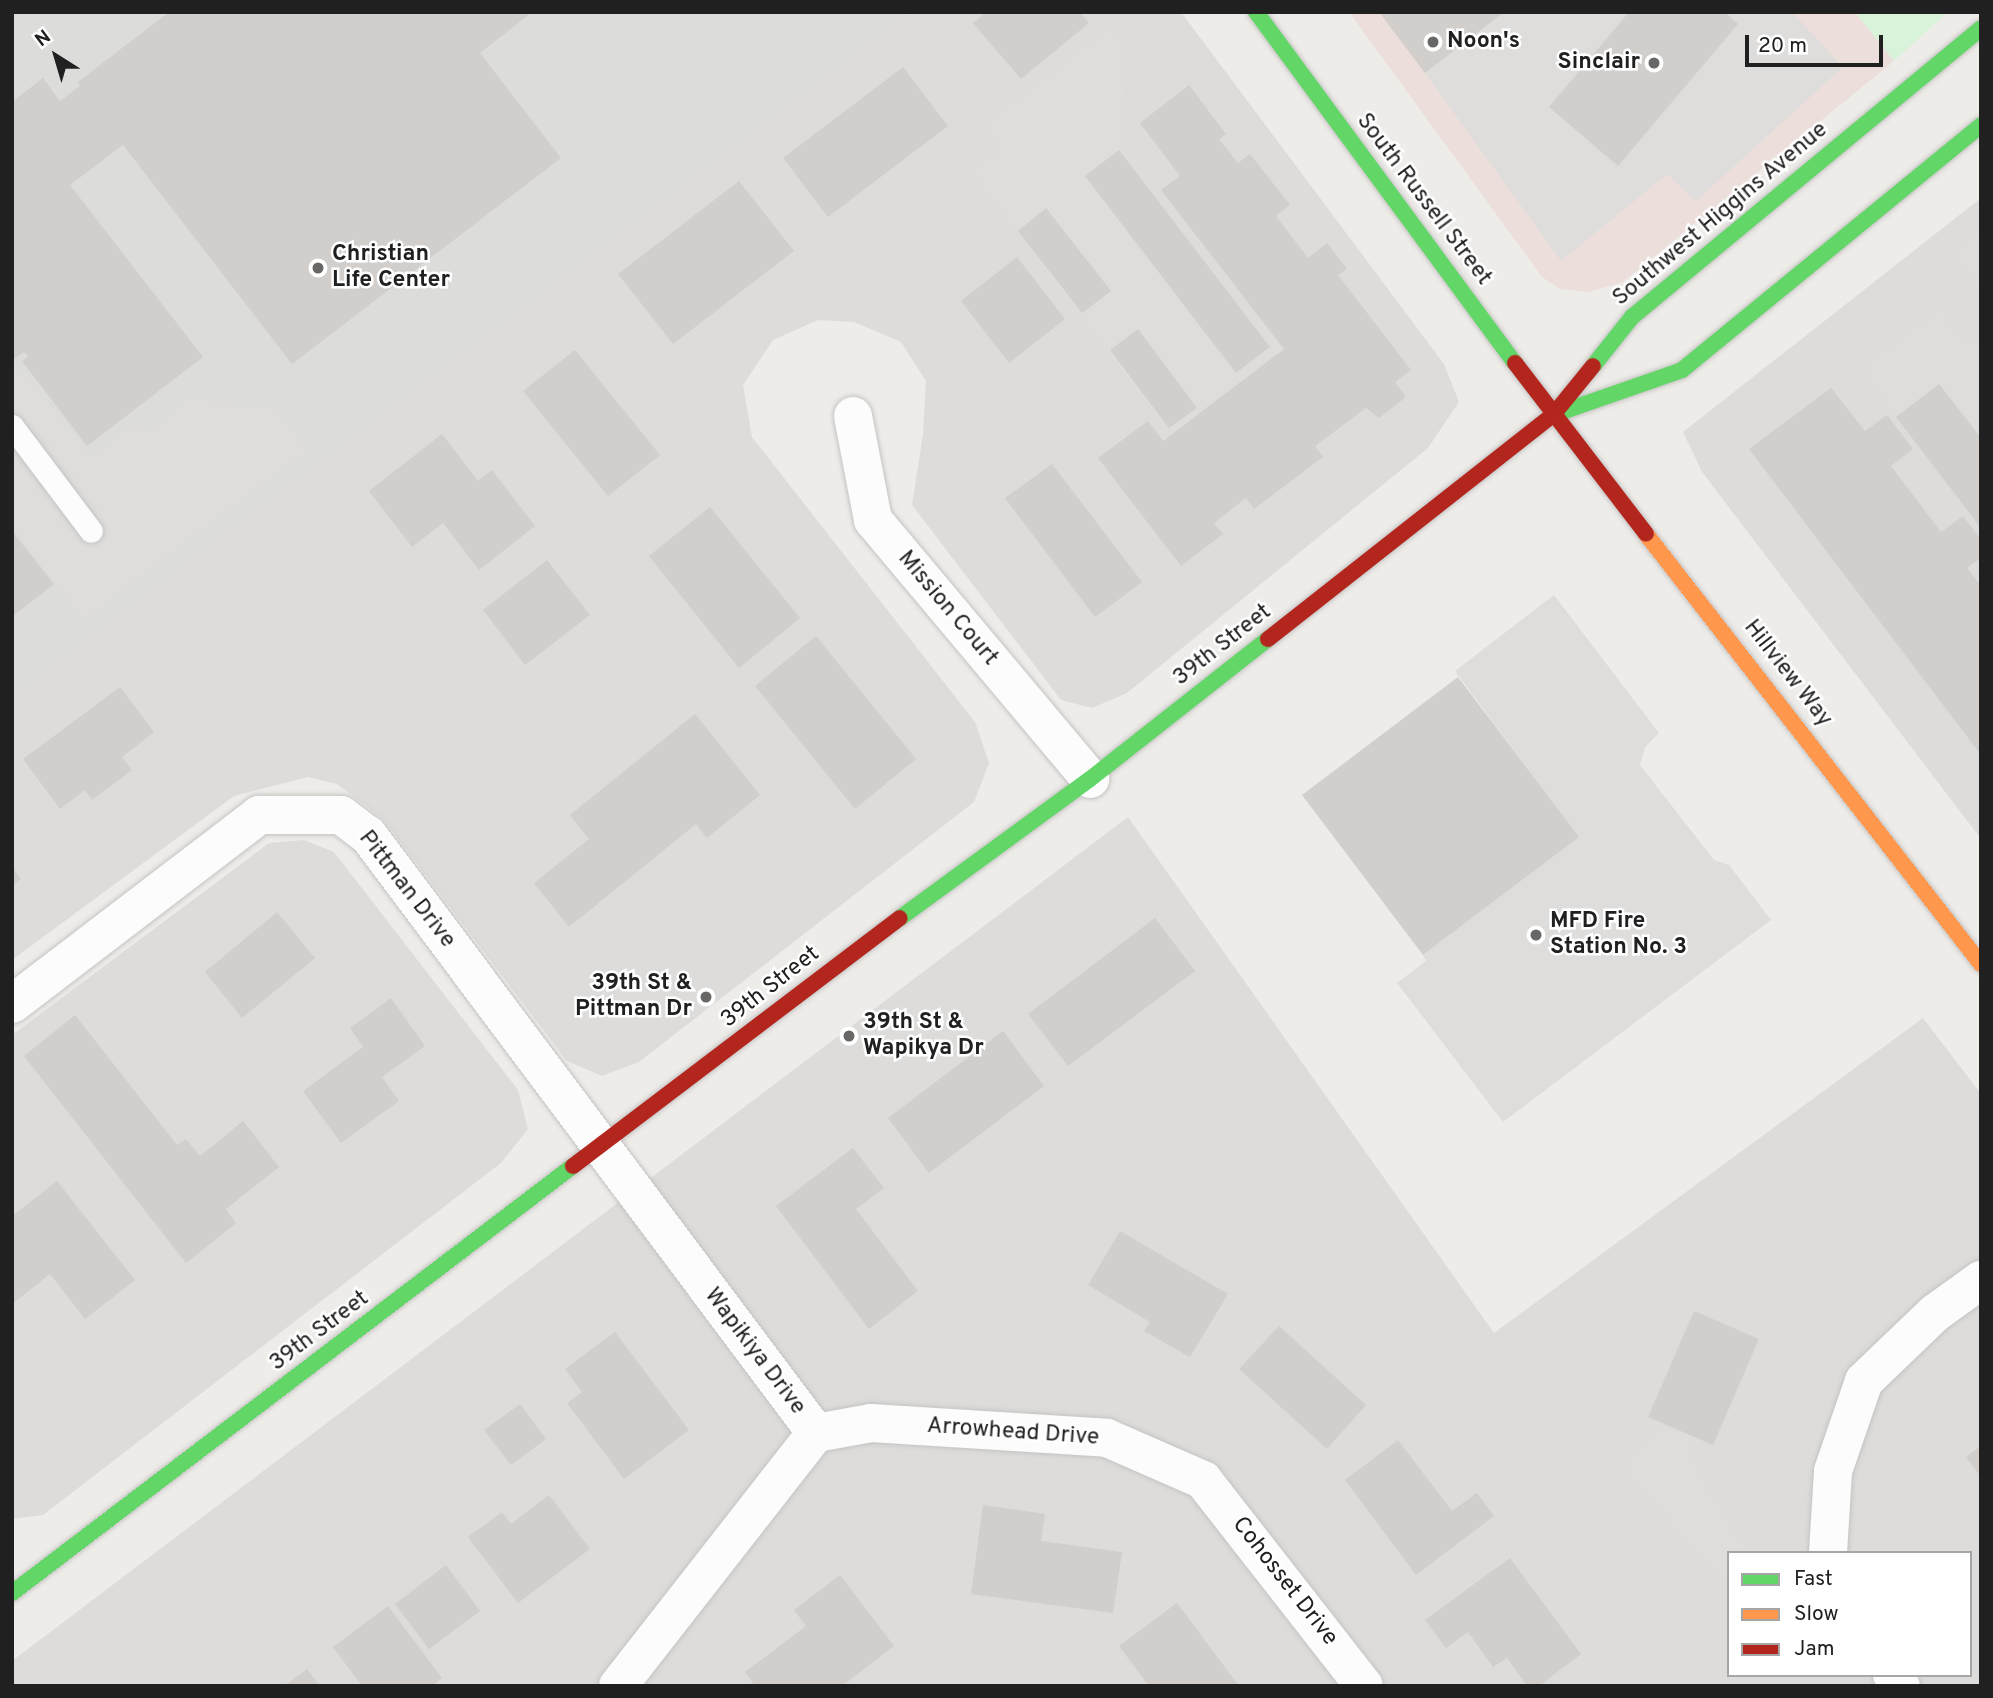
<!DOCTYPE html>
<html>
<head>
<meta charset="utf-8">
<style>
  body { margin:0 }
  #map { position:relative; width:1993px; height:1698px; overflow:hidden; background:#eeece9; font-family:Overpass,sans-serif }
  div>[style] { position:absolute }
  [style*='--x'] { left:calc(var(--x)*1px); top:calc(var(--y)*1px); width:calc(var(--w)*1px); rotate:calc(var(--a)*1deg) }
  .residential>* { inset:0; background:#dddcda }
  .commercial>* { inset:0; background:#ebdedb }
  .religious>* { inset:0; background:#dcdcda }
  .park>* { inset:0; background:#d9f2da }
  .parking>* { inset:0; background:#dedddc }
  .building>* { inset:0; background:#d1cecc }
  .roads { filter:drop-shadow(0 0 2px #c5c4c3) drop-shadow(0 0 2px #c5c4c3) }
  .lane>* { height:23px; margin:-11.5px; padding:0 11.5px; transform-origin:11.5px; border-radius:11.5px; background:#fcfcfc }
  .street>* { height:38px; margin:-19px; padding:0 19px; transform-origin:19px; border-radius:19px; background:#fcfcfc }
  .fast>* { height:16px; margin:-8px; padding:0 8px; transform-origin:8px; border-radius:8px; background:#63d668 }
  .slow>* { height:16px; margin:-8px; padding:0 8px; transform-origin:8px; border-radius:8px; background:#ff974d }
  .jam>* { height:16px; margin:-8px; padding:0 8px; transform-origin:8px; border-radius:8px; background:#b3261e }
  .dots>* { width:19px; height:19px; translate:-50% -50%; box-sizing:border-box; border:4px solid #fff; border-radius:50% }
  span { translate:-50% -50%; white-space:nowrap; text-align:center; line-height:1.15; -webkit-text-stroke:5px #fff; paint-order:stroke }
  .poi-label { font-size:23px; color:#202020; font-weight:700 }
  .left { translate:0 -50%; text-align:left }
  .right { translate:-100% -50%; text-align:right }
  .street-label { font-size:23px; color:#202020 }
  .frame { position:absolute; inset:0; border:14px solid #202020; pointer-events:none }
  .legend { position:absolute; left:1727px; top:1551px; width:245px; height:126px; box-sizing:border-box; background:#fff; border:2px solid #a6a6a6; margin:0; padding:9px 12px; list-style:none; font-size:21px; color:#202020 }
  .legend li { display:flex; align-items:center; gap:14px; height:35px }
  .legend b { width:35px; border:2px solid #a6a6a6 }
  .north { position:absolute; left:21px; top:21px; width:70px; height:70px; -webkit-text-stroke:5px #fff; paint-order:stroke; rotate:323deg; font-size:19px; font-weight:700; line-height:28px; text-align:center; color:#202020 }
  .north::after { content:''; display:block; margin:auto; width:24px; height:32px; background:#202020; clip-path:polygon(50% 0,100% 100%,50% 72%,0 100%) }
  .scale { position:absolute; left:1745px; top:35px; width:138px; height:32px; box-sizing:border-box; border:4px solid #202020; border-top:0; padding-left:9px; font-size:21px; line-height:24px; white-space:nowrap; color:#202020; -webkit-text-stroke:5px #fff; paint-order:stroke }
</style>
</head>
<body>
<div id="map">
  <div class="residential">
    <div style="clip-path:polygon(908px 12px,1181px 12px,1444px 364px,1459px 402px,1428px 448px,1127px 693px,1092px 708px,1061px 700px,912px 505px,923px 434px,926px 381px,901px 342px,854px 322px,818px 320px,773px 340px,743px 385px,752px 437px,975px 722px,989px 763px,974px 802px,639px 1062px,602px 1076px,567px 1061px,383px 819px,337px 784px,308px 777px,234px 796px,12px 960px,12px 695px)"></div>
    <div style="clip-path:polygon(1981px 198px,1981px 839px,1702px 472px,1683px 432px)"></div>
    <div style="clip-path:polygon(evenodd,1128px 817px,1494px 1333px,1923px 1018px,1981px 1094px,1981px 1686px,12px 1686px,12px 1661px,1128px 817px,1729px 1553px,1970px 1553px,1970px 1675px,1729px 1675px,1729px 1553px)"></div>
    <div style="clip-path:polygon(304px 840px,334px 852px,518px 1090px,528px 1129px,501px 1163px,43px 1515px,12px 1519px,12px 1035px,269px 843px)"></div>
  </div>
  <div class="commercial">
    <div style="clip-path:polygon(1349px 12px,1855px 12px,1894px 61px,1623px 282px,1589px 292px,1560px 289px,1542px 277px)"></div>
  </div>
  <div class="religious">
    <div style="clip-path:polygon(12px 12px,908px 12px,12px 695px)"></div>
  </div>
  <div class="park">
    <div style="clip-path:polygon(1855px 12px,1948px 12px,1894px 61px)"></div>
  </div>
  <div class="parking">
    <div style="clip-path:polygon(1504px 12px,1792px 12px,1843px 67px,1696px 201px,1667px 174px,1561px 261px,1425px 73px)"></div>
    <div style="clip-path:polygon(1110px 28px,1128px 52px,1119px 150px,1255px 326px,1261px 321px,1284px 349px,1172px 435px,972px 173px,999px 149px,983px 125px)"></div>
    <div style="clip-path:polygon(1981px 229px,1981px 292px,1951px 252px)"></div>
    <div style="clip-path:polygon(1940px 309px,1965px 341px,1981px 344px,1981px 438px,1940px 384px,1896px 417px,1862px 368px)"></div>
    <div style="clip-path:polygon(12px 370px,25px 371px,90px 456px,132px 425px,152px 428px,189px 399px,274px 406px,307px 451px,83px 621px,12px 525px)"></div>
    <div style="clip-path:polygon(1554px 595px,1659px 733px,1645px 747px,1640px 765px,1714px 860px,1729px 865px,1771px 920px,1503px 1122px,1397px 983px,1426px 961px,1423px 955px,1578px 837px,1455px 671px)"></div>
    <div style="clip-path:polygon(1661px 1423px,1692px 1436px,1696px 1467px,1737px 1535px,1759px 1553px,1729px 1553px,1729px 1589px,1623px 1470px)"></div>
  </div>
  <div class="building">
    <div style="clip-path:polygon(169px 12px,532px 12px,480px 53px,561px 158px,292px 364px,123px 145px,70px 185px,203px 357px,87px 446px,22px 361px,28px 357px,24px 352px,12px 361px,12px 102px,43px 78px,60px 101px,80px 86px,78px 82px)"></div>
    <div style="clip-path:polygon(986px 12px,1080px 12px,1089px 23px,1021px 79px,973px 23px)"></div>
    <div style="clip-path:polygon(1379px 12px,1504px 12px,1425px 73px)"></div>
    <div style="clip-path:polygon(1629px 12px,1724px 12px,1738px 24px,1618px 166px,1549px 107px)"></div>
    <div style="clip-path:polygon(903px 67px,948px 126px,828px 217px,783px 158px)"></div>
    <div style="clip-path:polygon(1189px 85px,1226px 134px,1219px 139px,1238px 163px,1250px 154px,1290px 205px,1276px 216px,1308px 258px,1327px 243px,1347px 269px,1338px 275px,1411px 370px,1395px 382px,1406px 397px,1379px 418px,1366px 408px,1315px 446px,1323px 457px,1254px 509px,1246px 498px,1214px 523px,1223px 534px,1181px 566px,1098px 458px,1148px 421px,1163px 441px,1284px 349px,1161px 190px,1180px 176px,1140px 123px)"></div>
    <div style="clip-path:polygon(1119px 150px,1270px 347px,1236px 373px,1085px 176px)"></div>
    <div style="clip-path:polygon(739px 181px,794px 251px,673px 344px,618px 274px)"></div>
    <div style="clip-path:polygon(1046px 208px,1111px 291px,1082px 313px,1018px 231px)"></div>
    <div style="clip-path:polygon(1017px 257px,1065px 319px,1009px 363px,961px 301px)"></div>
    <div style="clip-path:polygon(1138px 329px,1197px 408px,1169px 428px,1110px 350px)"></div>
    <div style="clip-path:polygon(575px 350px,660px 455px,608px 496px,523px 391px)"></div>
    <div style="clip-path:polygon(1939px 384px,1981px 438px,1981px 528px,1896px 417px)"></div>
    <div style="clip-path:polygon(1831px 388px,1865px 431px,1887px 415px,1913px 449px,1891px 466px,1941px 532px,1963px 516px,1981px 540px,1981px 558px,1967px 568px,1981px 586px,1981px 755px,1749px 449px)"></div>
    <div style="clip-path:polygon(442px 434px,478px 481px,492px 470px,535px 526px,479px 570px,443px 523px,412px 547px,369px 491px)"></div>
    <div style="clip-path:polygon(1052px 464px,1142px 582px,1095px 617px,1005px 498px)"></div>
    <div style="clip-path:polygon(710px 507px,800px 618px,739px 668px,649px 556px)"></div>
    <div style="clip-path:polygon(12px 531px,54px 584px,12px 617px)"></div>
    <div style="clip-path:polygon(547px 560px,590px 615px,525px 665px,483px 610px)"></div>
    <div style="clip-path:polygon(816px 636px,916px 759px,855px 809px,755px 686px)"></div>
    <div style="clip-path:polygon(1458px 677px,1579px 837px,1423px 955px,1302px 795px)"></div>
    <div style="clip-path:polygon(120px 687px,154px 732px,122px 757px,132px 770px,92px 800px,85px 790px,60px 809px,23px 759px)"></div>
    <div style="clip-path:polygon(695px 714px,760px 795px,707px 838px,696px 824px,569px 927px,534px 883px,589px 839px,570px 815px)"></div>
    <div style="clip-path:polygon(12px 867px,21px 879px,12px 886px)"></div>
    <div style="clip-path:polygon(277px 912px,315px 958px,242px 1018px,205px 972px)"></div>
    <div style="clip-path:polygon(1155px 918px,1195px 971px,1068px 1066px,1028px 1014px)"></div>
    <div style="clip-path:polygon(391px 998px,425px 1046px,382px 1077px,399px 1101px,341px 1143px,303px 1091px,363px 1047px,350px 1028px)"></div>
    <div style="clip-path:polygon(75px 1015px,177px 1145px,186px 1139px,200px 1156px,243px 1121px,279px 1167px,226px 1209px,236px 1223px,186px 1263px,24px 1056px)"></div>
    <div style="clip-path:polygon(1003px 1031px,1044px 1086px,929px 1173px,888px 1118px)"></div>
    <div style="clip-path:polygon(853px 1148px,884px 1188px,856px 1209px,918px 1291px,869px 1329px,776px 1206px)"></div>
    <div style="clip-path:polygon(57px 1181px,135px 1280px,85px 1319px,50px 1274px,12px 1304px,12px 1216px)"></div>
    <div style="clip-path:polygon(1120px 1231px,1228px 1294px,1190px 1357px,1144px 1331px,1150px 1322px,1088px 1285px)"></div>
    <div style="clip-path:polygon(1694px 1311px,1759px 1339px,1713px 1445px,1648px 1417px)"></div>
    <div style="clip-path:polygon(1279px 1326px,1366px 1405px,1327px 1449px,1239px 1369px)"></div>
    <div style="clip-path:polygon(615px 1332px,689px 1430px,624px 1479px,567px 1403px,582px 1392px,565px 1369px)"></div>
    <div style="clip-path:polygon(520px 1404px,546px 1439px,511px 1465px,484px 1430px)"></div>
    <div style="clip-path:polygon(1398px 1440px,1452px 1511px,1477px 1493px,1494px 1516px,1416px 1575px,1345px 1480px)"></div>
    <div style="clip-path:polygon(1981px 1446px,1981px 1477px,1966px 1457px)"></div>
    <div style="clip-path:polygon(549px 1495px,590px 1549px,518px 1603px,468px 1537px,502px 1512px,511px 1524px)"></div>
    <div style="clip-path:polygon(983px 1505px,1045px 1514px,1041px 1541px,1122px 1552px,1113px 1613px,971px 1594px)"></div>
    <div style="clip-path:polygon(1510px 1558px,1581px 1654px,1539px 1686px,1527px 1686px,1507px 1658px,1493px 1667px,1468px 1632px,1446px 1648px,1425px 1620px)"></div>
    <div style="clip-path:polygon(446px 1565px,480px 1611px,429px 1649px,395px 1604px)"></div>
    <div style="clip-path:polygon(840px 1575px,894px 1646px,842px 1686px,755px 1686px,745px 1672px,806px 1626px,794px 1610px)"></div>
    <div style="clip-path:polygon(1177px 1603px,1239px 1686px,1149px 1686px,1119px 1646px)"></div>
    <div style="clip-path:polygon(388px 1606px,442px 1678px,432px 1686px,362px 1686px,333px 1647px)"></div>
    <div style="clip-path:polygon(307px 1669px,320px 1686px,284px 1686px)"></div>
  </div>
  <div class="roads">
    <div class="lane">
      <div style="--x:12;--y:426;--w:131;--a:53"></div>
    </div>
    <div class="street">
      <div style="--x:853;--y:416;--w:106;--a:79.1"></div>
      <div style="--x:873;--y:520;--w:338;--a:50"></div>
      <div style="--x:12;--y:1004;--w:311;--a:-37.4"></div>
      <div style="--x:259;--y:815;--w:82;--a:0"></div>
      <div style="--x:341;--y:815;--w:34;--a:37"></div>
      <div style="--x:368;--y:835;--w:747;--a:53.16"></div>
      <div style="--x:816;--y:1433;--w:56;--a:-10.3"></div>
      <div style="--x:871;--y:1423;--w:236;--a:3.6"></div>
      <div style="--x:1107;--y:1438;--w:105;--a:23.6"></div>
      <div style="--x:1203;--y:1480;--w:261;--a:52"></div>
      <div style="--x:1828;--y:1553;--w:82;--a:-86.5"></div>
      <div style="--x:1833;--y:1471;--w:95;--a:-71"></div>
      <div style="--x:1864;--y:1381;--w:98;--a:-43.8"></div>
      <div style="--x:1935;--y:1313;--w:57;--a:-35.7"></div>
      <div style="--x:1892;--y:1675;--w:14;--a:51"></div>
      <div style="--x:618;--y:1686;--w:321;--a:-52"></div>
    </div>
    <div class="fast">
      <div style="--x:1256;--y:12;--w:436;--a:53.6"></div>
      <div style="--x:1593;--y:366;--w:63;--a:-51.5"></div>
      <div style="--x:1632;--y:317;--w:453;--a:-39.6"></div>
      <div style="--x:1553;--y:415;--w:137;--a:-19.2"></div>
      <div style="--x:1682;--y:370;--w:387;--a:-39.3"></div>
      <div style="--x:900;--y:918;--w:235;--a:-36.2"></div>
      <div style="--x:1090;--y:779;--w:226;--a:-38.2"></div>
      <div style="--x:12;--y:1593;--w:705;--a:-37.28"></div>
    </div>
    <div class="slow">
      <div style="--x:1646;--y:534;--w:545;--a:52.08"></div>
    </div>
    <div class="jam">
      <div style="--x:1515;--y:363;--w:215;--a:52.5"></div>
      <div style="--x:1268;--y:639;--w:362;--a:-38.2"></div>
      <div style="--x:1553;--y:415;--w:63;--a:-50.8"></div>
      <div style="--x:573;--y:1166;--w:410;--a:-37.2"></div>
    </div>
  </div>
  <div class="dots">
    <div style="left:1433px;top:42px;background:#686766"></div>
    <div style="left:1654px;top:63px;background:#686766"></div>
    <div style="left:318px;top:268px;background:#686766"></div>
    <div style="left:1536px;top:935px;background:#686766"></div>
    <div style="left:706px;top:997px;background:#686766"></div>
    <div style="left:849px;top:1036px;background:#686766"></div>
  </div>
  <div class="poi-label">
    <span class="left" style="left:1447px;top:42px">Noon's</span>
    <span class="right" style="left:1640px;top:63px">Sinclair</span>
    <span class="left" style="left:332px;top:268px">Christian<br>Life Center</span>
    <span class="left" style="left:1550px;top:935px">MFD Fire<br>Station No. 3</span>
    <span class="right" style="left:692px;top:997px">39th St &amp;<br>Pittman Dr</span>
    <span class="left" style="left:863px;top:1036px">39th St &amp;<br>Wapikya Dr</span>
  </div>
  <div class="street-label">
    <span style="left:1423px;top:200px;rotate:53deg">South Russell Street</span>
    <span style="left:1721px;top:215px;rotate:-40deg">Southwest Higgins Avenue</span>
    <span style="left:947px;top:609px;rotate:50deg">Mission Court</span>
    <span style="left:1223px;top:646px;rotate:-38deg">39th Street</span>
    <span style="left:1787px;top:674px;rotate:52deg">Hillview Way</span>
    <span style="left:406px;top:890px;rotate:52deg">Pittman Drive</span>
    <span style="left:771px;top:988px;rotate:-38deg">39th Street</span>
    <span style="left:320px;top:1332px;rotate:-37deg">39th Street</span>
    <span style="left:754px;top:1352px;rotate:53deg">Wapikiya Drive</span>
    <span style="left:1013px;top:1433px;rotate:4deg">Arrowhead Drive</span>
    <span style="left:1284px;top:1582px;rotate:52deg">Cohosset Drive</span>
  </div>
  <div class="frame"></div>
  <ul class="legend">
  <li><b style="height:9px;background:#63d668"></b>Fast</li>
  <li><b style="height:9px;background:#ff974d"></b>Slow</li>
  <li><b style="height:9px;background:#b3261e"></b>Jam</li>
  </ul>
  <div class="north">N</div>
  <div class="scale">20 m</div>
</div>
</body>
</html>
